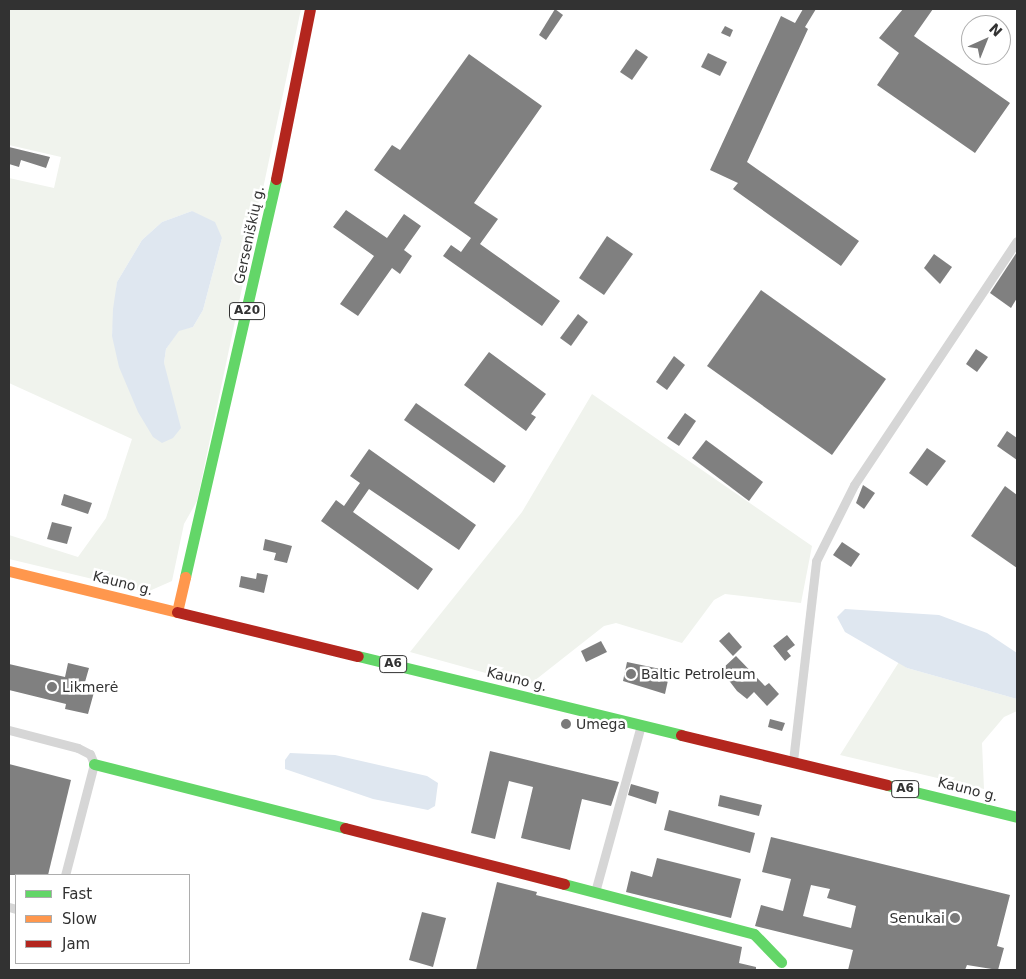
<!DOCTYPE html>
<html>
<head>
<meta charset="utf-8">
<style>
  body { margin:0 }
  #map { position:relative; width:1026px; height:979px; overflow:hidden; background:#fff; font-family:"DejaVu Sans",sans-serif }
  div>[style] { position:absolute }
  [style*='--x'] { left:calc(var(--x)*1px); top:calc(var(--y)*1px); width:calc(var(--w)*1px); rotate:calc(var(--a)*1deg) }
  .green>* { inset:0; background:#f0f3ed }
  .water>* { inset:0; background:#dfe7f0 }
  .building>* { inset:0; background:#808080 }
  .street>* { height:9px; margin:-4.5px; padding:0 4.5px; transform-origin:4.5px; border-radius:4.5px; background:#d6d6d6 }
  .fast>* { height:11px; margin:-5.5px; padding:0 5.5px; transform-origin:5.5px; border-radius:5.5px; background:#63d668 }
  .slow>* { height:11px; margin:-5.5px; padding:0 5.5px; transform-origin:5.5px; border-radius:5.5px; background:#ff974d }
  .jam>* { height:11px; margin:-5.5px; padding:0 5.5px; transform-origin:5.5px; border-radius:5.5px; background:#b3261e }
  .dots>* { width:14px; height:14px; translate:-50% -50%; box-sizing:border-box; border:2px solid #fff; border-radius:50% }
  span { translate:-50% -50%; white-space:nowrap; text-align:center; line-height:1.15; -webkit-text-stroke:5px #fff; paint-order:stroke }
  .shield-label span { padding:1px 4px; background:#fff; border:1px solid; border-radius:4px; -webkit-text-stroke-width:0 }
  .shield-label { font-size:12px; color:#323232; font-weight:700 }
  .street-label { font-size:14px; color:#323232 }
  .poi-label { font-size:14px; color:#323232 }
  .left { translate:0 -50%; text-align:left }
  .right { translate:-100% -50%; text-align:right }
  .frame { position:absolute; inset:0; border:10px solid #323232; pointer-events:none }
  .legend { position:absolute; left:15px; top:874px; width:175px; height:90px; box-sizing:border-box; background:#fff; border:1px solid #adadad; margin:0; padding:6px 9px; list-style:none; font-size:15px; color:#323232 }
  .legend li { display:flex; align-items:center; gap:10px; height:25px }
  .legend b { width:25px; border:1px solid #adadad }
  .north { position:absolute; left:961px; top:15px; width:50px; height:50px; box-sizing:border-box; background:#fff; border:1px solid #adadad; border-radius:50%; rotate:44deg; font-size:14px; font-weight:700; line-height:20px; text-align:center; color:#323232 }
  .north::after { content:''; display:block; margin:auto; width:18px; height:22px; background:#7a7a7a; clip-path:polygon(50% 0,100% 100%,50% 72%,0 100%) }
</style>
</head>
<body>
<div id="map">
  <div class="green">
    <div style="clip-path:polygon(evenodd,9px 9px,301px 9px,197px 501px,184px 524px,172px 581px,147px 592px,9px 559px,9px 535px,78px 557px,106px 518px,132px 439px,9px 383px,9px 178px,54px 188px,61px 157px,9px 145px,9px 9px,192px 211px,222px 238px,203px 310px,193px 327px,179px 330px,166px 349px,164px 363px,112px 336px,117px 282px,142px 240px,162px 222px,192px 211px)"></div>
    <div style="clip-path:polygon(592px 394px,812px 546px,801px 603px,725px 594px,714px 600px,682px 643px,616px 623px,604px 626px,529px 685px,410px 652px,522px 512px)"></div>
    <div style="clip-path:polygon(899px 662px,907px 668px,1017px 699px,1017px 711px,1004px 717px,982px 743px,984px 789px,840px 755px)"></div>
  </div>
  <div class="water">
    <div style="clip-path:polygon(192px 211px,215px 222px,222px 238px,203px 310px,193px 327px,179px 331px,166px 349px,164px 363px,181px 428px,173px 438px,162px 443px,153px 437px,138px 412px,119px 367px,112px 336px,113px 309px,117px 282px,142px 240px,162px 222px)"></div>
    <div style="clip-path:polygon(845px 609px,939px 615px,987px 633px,1017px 653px,1017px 699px,907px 668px,845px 632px,837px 617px)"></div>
    <div style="clip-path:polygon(290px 753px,335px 755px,427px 776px,438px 783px,435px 806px,428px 810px,373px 799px,285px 769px,285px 760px)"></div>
  </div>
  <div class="building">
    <div style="clip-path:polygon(555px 9px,563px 15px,546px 40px,539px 35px)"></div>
    <div style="clip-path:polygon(803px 9px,816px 9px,805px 27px,808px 29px,747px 162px,859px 241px,841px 266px,733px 189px,738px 183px,710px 170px,781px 16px,795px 23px)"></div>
    <div style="clip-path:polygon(903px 9px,933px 9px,914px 36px,1010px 103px,975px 153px,877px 85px,899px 53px,879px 38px)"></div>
    <div style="clip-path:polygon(725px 26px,733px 30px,730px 37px,721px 33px)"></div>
    <div style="clip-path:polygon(636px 49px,648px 57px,632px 80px,620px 72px)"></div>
    <div style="clip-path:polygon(708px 53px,727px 62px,720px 76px,701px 67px)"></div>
    <div style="clip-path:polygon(469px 54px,542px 106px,474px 203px,498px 219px,480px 244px,560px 301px,542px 326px,443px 256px,451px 245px,461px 252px,471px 238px,374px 170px,392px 145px,400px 150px)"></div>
    <div style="clip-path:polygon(9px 147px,50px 157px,46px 168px,21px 160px,19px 167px,9px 164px)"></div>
    <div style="clip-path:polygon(346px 210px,387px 238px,404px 214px,421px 226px,404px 250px,412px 256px,400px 274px,392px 268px,358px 316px,340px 304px,374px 256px,333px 227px)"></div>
    <div style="clip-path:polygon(607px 236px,633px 254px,604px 295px,579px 278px)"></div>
    <div style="clip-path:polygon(1017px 252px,1017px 298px,1011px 308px,990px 293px)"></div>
    <div style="clip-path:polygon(934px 254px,952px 267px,940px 284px,924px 268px)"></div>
    <div style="clip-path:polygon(761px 290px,886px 379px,832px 455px,707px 366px)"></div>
    <div style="clip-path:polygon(578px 314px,588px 322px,571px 346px,560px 338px)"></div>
    <div style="clip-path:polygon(976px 349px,988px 357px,977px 372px,966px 364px)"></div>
    <div style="clip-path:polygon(489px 352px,546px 394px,531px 414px,536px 417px,526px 431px,464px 385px)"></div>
    <div style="clip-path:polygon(674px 356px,685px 365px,667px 390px,656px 382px)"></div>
    <div style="clip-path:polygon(416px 403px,506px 466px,494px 483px,404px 420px)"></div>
    <div style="clip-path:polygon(685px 413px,696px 421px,679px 446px,667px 438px)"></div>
    <div style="clip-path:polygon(1007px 431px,1017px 438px,1017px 460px,997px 446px)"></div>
    <div style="clip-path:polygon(706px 440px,763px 482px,749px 501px,692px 458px)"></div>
    <div style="clip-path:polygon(927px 448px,946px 461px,927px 486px,909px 473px)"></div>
    <div style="clip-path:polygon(369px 449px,476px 525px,459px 550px,369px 489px,353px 512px,433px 569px,418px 590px,321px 521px,336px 500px,344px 506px,360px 483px,350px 476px)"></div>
    <div style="clip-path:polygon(863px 485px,875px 493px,864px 509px,856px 503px)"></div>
    <div style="clip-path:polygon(1005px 486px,1017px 495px,1017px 568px,971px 536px)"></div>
    <div style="clip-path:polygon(64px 494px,92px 503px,88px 514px,61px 505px)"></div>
    <div style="clip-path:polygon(52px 522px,72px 527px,67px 544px,47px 539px)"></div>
    <div style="clip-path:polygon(265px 539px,292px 546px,287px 563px,274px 560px,276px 553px,263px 550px)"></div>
    <div style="clip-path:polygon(842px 542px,860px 554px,851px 567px,833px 555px)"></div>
    <div style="clip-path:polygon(257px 573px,268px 575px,264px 593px,239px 587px,241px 576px,256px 579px)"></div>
    <div style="clip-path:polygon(729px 632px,742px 647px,733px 656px,719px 641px)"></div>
    <div style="clip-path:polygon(787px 635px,795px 645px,787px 651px,791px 656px,785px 661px,773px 646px)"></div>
    <div style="clip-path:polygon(601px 641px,607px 652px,586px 662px,581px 651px)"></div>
    <div style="clip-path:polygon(736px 656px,765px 686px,769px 683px,779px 694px,767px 706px,754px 692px,747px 699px,737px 691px,721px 670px)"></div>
    <div style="clip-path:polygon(627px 662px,670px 671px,665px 694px,623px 681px)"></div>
    <div style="clip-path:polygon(68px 663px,89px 668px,85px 682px,96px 685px,88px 714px,65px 709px,66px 704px,9px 690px,9px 664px,65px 677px)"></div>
    <div style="clip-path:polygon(770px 719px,785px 723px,782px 731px,768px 727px)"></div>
    <div style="clip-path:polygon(490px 751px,619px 782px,611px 806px,582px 799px,570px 850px,521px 838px,533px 787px,509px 781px,495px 839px,471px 833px)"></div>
    <div style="clip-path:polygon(9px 764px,71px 780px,48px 875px,9px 875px)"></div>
    <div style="clip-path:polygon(631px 784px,659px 792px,656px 804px,628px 795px)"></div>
    <div style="clip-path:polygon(720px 795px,762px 805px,759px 816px,718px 806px)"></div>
    <div style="clip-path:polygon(669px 810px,755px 833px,750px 853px,664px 830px)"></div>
    <div style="clip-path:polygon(evenodd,771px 837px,1010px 895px,997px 946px,1004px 948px,998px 970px,967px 965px,965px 970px,848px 970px,853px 950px,755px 926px,761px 905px,783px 911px,791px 879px,762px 872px,771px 837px,811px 885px,830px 889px,827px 898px,856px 906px,851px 928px,803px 916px,811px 885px)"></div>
    <div style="clip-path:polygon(657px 858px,741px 879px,731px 918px,626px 892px,631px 871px,652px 877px)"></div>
    <div style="clip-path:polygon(497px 882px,537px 892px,536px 895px,742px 947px,739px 963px,756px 967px,756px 970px,476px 970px)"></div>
    <div style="clip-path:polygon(422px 912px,446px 918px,433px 967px,409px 960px)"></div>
  </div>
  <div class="street">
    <div style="--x:9;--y:730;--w:71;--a:14.6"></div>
    <div style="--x:78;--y:748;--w:13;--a:27"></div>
    <div style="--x:90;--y:754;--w:11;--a:68"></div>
    <div style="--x:94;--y:764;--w:115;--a:104.6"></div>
    <div style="--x:793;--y:761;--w:201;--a:-83.4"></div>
    <div style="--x:816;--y:561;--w:85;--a:-63.4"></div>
    <div style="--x:854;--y:485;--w:293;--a:-56.3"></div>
    <div style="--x:595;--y:892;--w:173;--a:-74.6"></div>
    <div style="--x:9;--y:907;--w:7;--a:16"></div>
  </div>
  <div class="fast">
    <div style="--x:185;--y:577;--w:408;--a:-77.1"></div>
    <div style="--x:358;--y:656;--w:333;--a:13.7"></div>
    <div style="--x:94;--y:764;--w:259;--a:14.3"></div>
    <div style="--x:887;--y:785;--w:134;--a:13.8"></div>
    <div style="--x:564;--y:884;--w:196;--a:14.7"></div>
    <div style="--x:754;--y:934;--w:39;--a:46"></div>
  </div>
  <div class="slow">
    <div style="--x:9;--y:571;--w:173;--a:13.7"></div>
    <div style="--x:177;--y:612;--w:36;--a:-77"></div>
  </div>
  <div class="jam">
    <div style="--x:276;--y:179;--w:173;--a:-78.7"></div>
    <div style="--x:177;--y:612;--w:186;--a:13.7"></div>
    <div style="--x:681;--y:735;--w:212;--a:13.6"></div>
    <div style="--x:345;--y:828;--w:226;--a:14.3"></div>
  </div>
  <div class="dots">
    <div style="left:631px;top:674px;background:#7a7a7a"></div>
    <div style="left:52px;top:687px;background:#7a7a7a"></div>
    <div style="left:566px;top:724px;background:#7a7a7a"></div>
    <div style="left:955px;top:918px;background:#7a7a7a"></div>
  </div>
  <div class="shield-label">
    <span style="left:247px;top:311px">A20</span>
    <span style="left:393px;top:664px">A6</span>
    <span style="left:905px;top:789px">A6</span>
  </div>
  <div class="street-label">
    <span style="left:249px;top:235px;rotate:-78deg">Gerseniškių g.</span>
    <span style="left:123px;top:583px;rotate:14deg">Kauno g.</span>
    <span style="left:517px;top:679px;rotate:14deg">Kauno g.</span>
    <span style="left:968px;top:789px;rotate:14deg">Kauno g.</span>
  </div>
  <div class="poi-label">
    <span class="left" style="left:641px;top:674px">Baltic Petroleum</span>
    <span class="left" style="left:62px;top:687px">Likmerė</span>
    <span class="left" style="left:576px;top:724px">Umega</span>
    <span class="right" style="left:945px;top:918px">Senukai</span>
  </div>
  <div class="frame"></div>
  <ul class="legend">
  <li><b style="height:6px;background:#63d668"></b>Fast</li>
  <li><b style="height:6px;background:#ff974d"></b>Slow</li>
  <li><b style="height:6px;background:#b3261e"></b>Jam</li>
  </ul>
  <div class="north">N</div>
</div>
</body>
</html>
